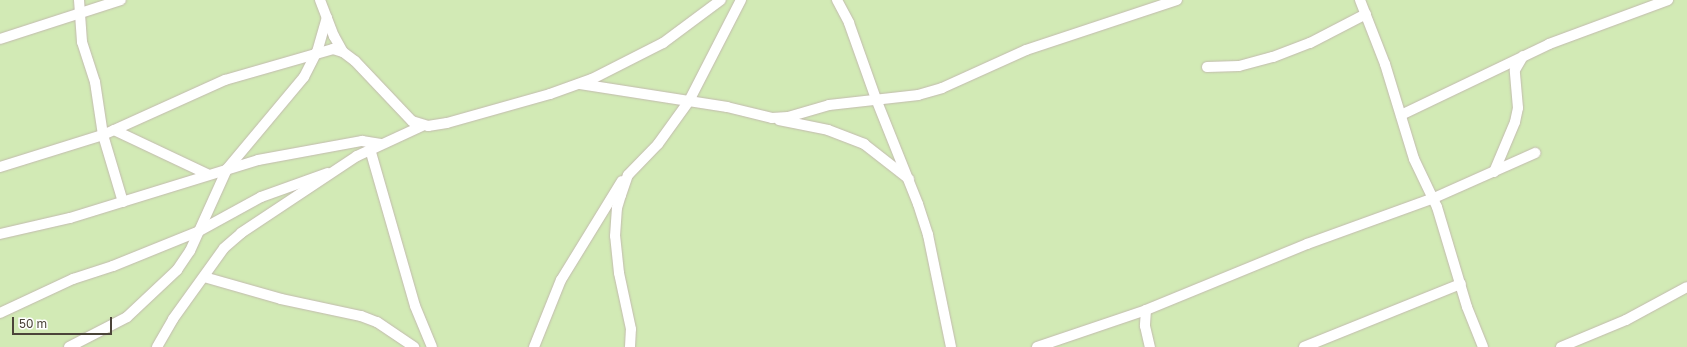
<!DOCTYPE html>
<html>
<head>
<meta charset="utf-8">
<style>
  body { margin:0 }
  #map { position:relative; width:1687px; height:347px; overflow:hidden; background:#f6f3ec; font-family:"Golos Text",sans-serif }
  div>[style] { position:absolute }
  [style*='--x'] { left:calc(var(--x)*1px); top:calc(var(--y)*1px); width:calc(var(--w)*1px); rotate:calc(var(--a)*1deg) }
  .green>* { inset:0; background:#d2eab5 }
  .roads { filter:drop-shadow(0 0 1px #c2bbae) drop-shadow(0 0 1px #c2bbae) }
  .street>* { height:10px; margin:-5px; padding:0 5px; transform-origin:5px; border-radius:5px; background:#fff }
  span { translate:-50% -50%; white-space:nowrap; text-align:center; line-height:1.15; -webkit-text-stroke:3.5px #fff; paint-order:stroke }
  .scale { position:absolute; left:12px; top:317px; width:100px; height:18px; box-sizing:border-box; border:2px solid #4b4439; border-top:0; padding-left:5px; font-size:12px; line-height:14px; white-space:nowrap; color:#4b4439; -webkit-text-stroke:3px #fff; paint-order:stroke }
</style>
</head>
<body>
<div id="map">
  <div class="green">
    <div style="clip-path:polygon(0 0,1687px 0,1687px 347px,0 347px)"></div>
  </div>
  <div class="roads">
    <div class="street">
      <div style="--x:79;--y:0;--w:42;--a:85.9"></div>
      <div style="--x:82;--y:42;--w:42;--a:72"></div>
      <div style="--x:95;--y:82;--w:54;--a:81.4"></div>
      <div style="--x:103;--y:135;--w:70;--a:73.4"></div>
      <div style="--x:320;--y:0;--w:39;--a:69"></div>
      <div style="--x:334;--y:36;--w:18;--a:61"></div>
      <div style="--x:837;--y:0;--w:26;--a:62"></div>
      <div style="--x:849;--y:23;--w:81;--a:70.4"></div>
      <div style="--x:876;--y:99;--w:113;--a:68.2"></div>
      <div style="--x:918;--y:204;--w:33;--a:72"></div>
      <div style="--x:928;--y:235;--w:114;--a:78.4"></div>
      <div style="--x:1360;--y:0;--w:69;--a:68.7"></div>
      <div style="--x:1385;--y:64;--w:99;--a:73"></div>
      <div style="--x:1414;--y:159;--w:53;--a:64.4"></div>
      <div style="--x:1437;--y:207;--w:104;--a:73.3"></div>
      <div style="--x:1467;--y:307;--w:43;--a:68.2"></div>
      <div style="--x:0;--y:39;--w:127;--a:-17.9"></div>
      <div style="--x:1207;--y:67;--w:32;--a:-2"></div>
      <div style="--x:1239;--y:66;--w:35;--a:-15"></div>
      <div style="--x:1273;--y:57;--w:40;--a:-21"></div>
      <div style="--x:1310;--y:43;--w:63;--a:-27.4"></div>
      <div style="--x:580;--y:84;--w:149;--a:8.9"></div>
      <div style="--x:727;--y:107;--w:46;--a:13.7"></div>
      <div style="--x:772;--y:118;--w:16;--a:-4"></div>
      <div style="--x:788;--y:117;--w:43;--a:-16.3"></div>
      <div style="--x:829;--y:105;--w:90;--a:-6.4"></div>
      <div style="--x:918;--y:95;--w:25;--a:-16"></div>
      <div style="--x:942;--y:88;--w:92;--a:-24.3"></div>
      <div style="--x:1026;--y:50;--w:159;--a:-18.3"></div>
      <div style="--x:1401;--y:115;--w:164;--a:-25.6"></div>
      <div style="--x:1549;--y:44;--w:127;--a:-20.3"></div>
      <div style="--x:779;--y:120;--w:50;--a:11.5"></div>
      <div style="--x:828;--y:130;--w:39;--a:21"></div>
      <div style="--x:864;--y:144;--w:57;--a:37.9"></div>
      <div style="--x:114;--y:130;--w:103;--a:25.3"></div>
      <div style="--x:370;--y:149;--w:163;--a:74"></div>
      <div style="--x:415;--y:306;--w:44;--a:67.5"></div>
      <div style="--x:0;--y:167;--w:108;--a:-17.3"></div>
      <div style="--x:103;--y:135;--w:134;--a:-24.3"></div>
      <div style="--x:225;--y:80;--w:112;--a:-16"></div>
      <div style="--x:333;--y:49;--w:10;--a:17"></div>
      <div style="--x:343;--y:52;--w:15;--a:37"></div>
      <div style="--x:355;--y:61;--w:83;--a:46.5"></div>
      <div style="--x:412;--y:121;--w:17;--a:17"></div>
      <div style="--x:428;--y:126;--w:19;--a:-9"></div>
      <div style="--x:447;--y:123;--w:107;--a:-15.7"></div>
      <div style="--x:550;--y:94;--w:45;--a:-19.7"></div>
      <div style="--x:592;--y:79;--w:80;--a:-26.9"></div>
      <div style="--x:663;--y:43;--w:72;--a:-36.6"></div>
      <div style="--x:1494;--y:172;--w:54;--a:-67.2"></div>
      <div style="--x:1515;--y:122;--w:14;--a:-78"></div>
      <div style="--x:1518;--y:108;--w:38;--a:-95"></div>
      <div style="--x:1515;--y:70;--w:16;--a:-60"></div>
      <div style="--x:0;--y:234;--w:72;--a:-12.9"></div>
      <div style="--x:70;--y:218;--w:197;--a:-17.1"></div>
      <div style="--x:258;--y:160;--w:106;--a:-10.4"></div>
      <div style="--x:362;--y:141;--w:19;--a:9"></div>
      <div style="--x:204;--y:277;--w:80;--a:15.9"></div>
      <div style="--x:281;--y:299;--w:82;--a:12"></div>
      <div style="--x:361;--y:316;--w:17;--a:21"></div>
      <div style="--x:377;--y:322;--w:45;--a:34"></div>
      <div style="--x:1146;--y:310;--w:16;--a:94"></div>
      <div style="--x:1145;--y:326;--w:22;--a:77"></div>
      <div style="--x:0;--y:313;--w:81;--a:-25"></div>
      <div style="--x:73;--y:279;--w:42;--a:-18"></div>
      <div style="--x:113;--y:266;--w:93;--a:-22.1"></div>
      <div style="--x:199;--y:231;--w:71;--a:-28.7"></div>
      <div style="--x:261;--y:197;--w:71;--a:-19.7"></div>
      <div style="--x:69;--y:347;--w:65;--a:-27.3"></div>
      <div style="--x:127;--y:317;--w:69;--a:-43.2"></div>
      <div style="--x:177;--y:270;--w:23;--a:-56"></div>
      <div style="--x:190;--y:251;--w:90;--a:-65.7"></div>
      <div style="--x:227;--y:169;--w:120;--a:-50.1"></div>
      <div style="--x:304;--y:77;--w:28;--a:-63"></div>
      <div style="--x:317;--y:52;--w:36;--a:-74"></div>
      <div style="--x:157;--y:347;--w:32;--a:-60"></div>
      <div style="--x:173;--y:319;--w:87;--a:-54.3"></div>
      <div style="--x:224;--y:248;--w:23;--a:-41"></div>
      <div style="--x:241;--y:233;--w:139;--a:-33.6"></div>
      <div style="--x:357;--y:156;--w:72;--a:-24.8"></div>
      <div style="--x:534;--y:347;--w:72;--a:-68.1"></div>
      <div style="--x:561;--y:280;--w:116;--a:-58.4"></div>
      <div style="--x:630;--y:347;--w:18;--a:-87"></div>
      <div style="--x:631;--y:329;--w:57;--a:-102.1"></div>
      <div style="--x:619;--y:273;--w:37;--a:-96"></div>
      <div style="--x:615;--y:236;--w:28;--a:-86"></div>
      <div style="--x:617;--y:208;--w:14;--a:-73"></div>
      <div style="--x:621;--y:195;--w:21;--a:-71"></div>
      <div style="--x:628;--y:175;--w:43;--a:-45.9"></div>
      <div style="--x:658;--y:144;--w:53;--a:-54.2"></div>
      <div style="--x:689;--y:101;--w:114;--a:-62.8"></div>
      <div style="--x:1037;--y:347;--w:115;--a:-18.7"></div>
      <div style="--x:1146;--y:310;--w:174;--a:-22.3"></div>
      <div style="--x:1307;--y:244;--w:135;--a:-19.9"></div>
      <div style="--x:1434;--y:198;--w:111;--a:-24"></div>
      <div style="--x:1304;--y:347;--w:169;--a:-21.9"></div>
      <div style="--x:1561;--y:347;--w:70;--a:-22.6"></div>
      <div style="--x:1626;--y:320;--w:69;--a:-28.4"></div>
    </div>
  </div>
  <div class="scale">50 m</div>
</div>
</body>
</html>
